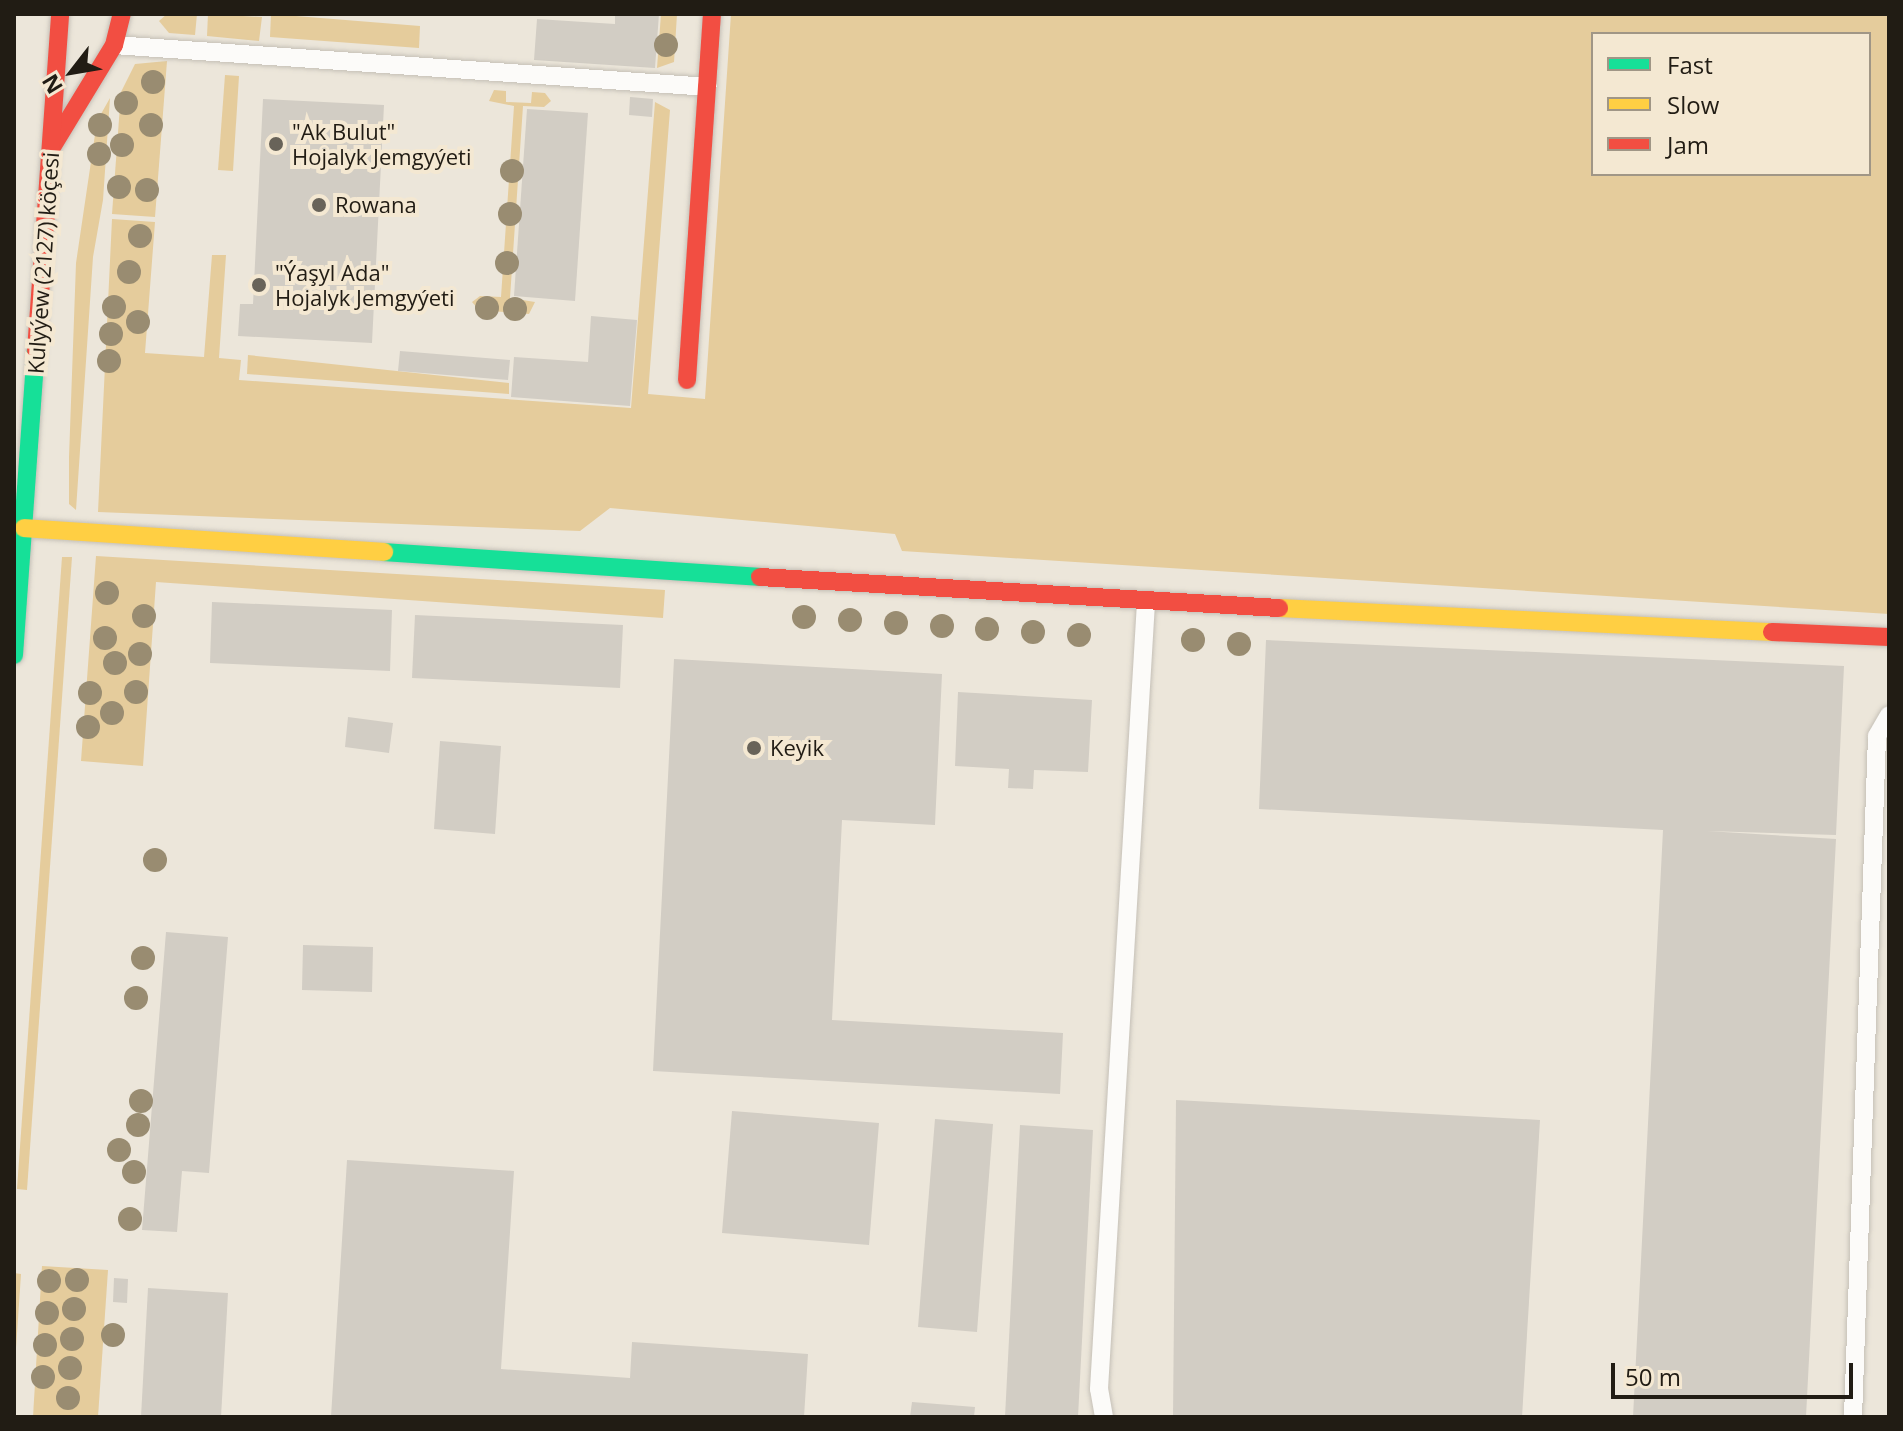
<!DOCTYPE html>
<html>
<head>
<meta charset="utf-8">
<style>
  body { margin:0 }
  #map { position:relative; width:1903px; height:1431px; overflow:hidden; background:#ece6da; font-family:"Open Sans",sans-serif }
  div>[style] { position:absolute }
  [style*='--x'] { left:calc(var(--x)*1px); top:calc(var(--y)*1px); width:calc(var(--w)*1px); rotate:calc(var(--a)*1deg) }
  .green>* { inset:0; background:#e5cc9c }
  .building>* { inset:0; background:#d2cdc4 }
  .roads { filter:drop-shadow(0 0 2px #c5c0b7) drop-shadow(0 0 2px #c5c0b7) }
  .lane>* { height:18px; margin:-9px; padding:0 9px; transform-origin:9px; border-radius:9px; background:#fcfbf9 }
  .fast>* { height:18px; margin:-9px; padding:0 9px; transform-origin:9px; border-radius:9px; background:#16e098 }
  .slow>* { height:18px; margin:-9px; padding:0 9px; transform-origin:9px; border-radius:9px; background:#ffcf43 }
  .jam>* { height:18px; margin:-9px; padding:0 9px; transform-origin:9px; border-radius:9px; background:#f24e42 }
  .trees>* { width:24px; height:24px; margin:-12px; border-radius:50%; background:#998c71 }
  .dots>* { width:22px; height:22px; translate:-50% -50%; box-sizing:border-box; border:4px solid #f4e8d2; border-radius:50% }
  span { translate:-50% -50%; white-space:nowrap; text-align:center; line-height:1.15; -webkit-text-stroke:8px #f4e8d2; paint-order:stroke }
  .poi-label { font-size:22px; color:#211c14 }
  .left { translate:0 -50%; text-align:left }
  .street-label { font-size:22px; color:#211c14 }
  .frame { position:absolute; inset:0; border:16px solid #211c14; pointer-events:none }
  .legend { position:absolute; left:1591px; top:32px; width:280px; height:144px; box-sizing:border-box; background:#f4e8d2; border:2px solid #a09686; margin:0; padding:10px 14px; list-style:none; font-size:24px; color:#211c14 }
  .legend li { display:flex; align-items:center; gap:16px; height:40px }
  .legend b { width:40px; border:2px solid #a09686 }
  .north { position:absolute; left:32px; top:32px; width:80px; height:80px; -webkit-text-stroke:6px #f4e8d2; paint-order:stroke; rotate:239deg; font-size:22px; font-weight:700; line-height:32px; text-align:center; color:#211c14 }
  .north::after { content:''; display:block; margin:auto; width:28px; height:36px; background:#211c14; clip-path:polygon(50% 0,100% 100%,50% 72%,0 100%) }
  .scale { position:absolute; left:1611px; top:1363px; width:242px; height:36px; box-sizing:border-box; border:4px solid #211c14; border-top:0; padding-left:10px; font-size:24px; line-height:28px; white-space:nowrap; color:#211c14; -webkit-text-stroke:6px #f4e8d2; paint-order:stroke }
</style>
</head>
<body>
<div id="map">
  <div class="green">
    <div style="clip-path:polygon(167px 14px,197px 14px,195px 35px,169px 33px,159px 21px)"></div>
    <div style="clip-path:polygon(208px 14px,262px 17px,259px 41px,207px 36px)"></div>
    <div style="clip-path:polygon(271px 14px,420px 26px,419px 48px,270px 37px)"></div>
    <div style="clip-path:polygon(661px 14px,677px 14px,674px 62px,657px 68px)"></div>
    <div style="clip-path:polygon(evenodd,731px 14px,1889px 14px,1889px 614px,902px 551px,895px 534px,610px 508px,580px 531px,98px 512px,112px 219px,155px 222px,145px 353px,204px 357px,212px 255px,226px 255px,219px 358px,241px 360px,239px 380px,631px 408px,655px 102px,670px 110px,648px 394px,705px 399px,731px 14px,1593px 34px,1869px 34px,1869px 174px,1593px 174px,1593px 34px)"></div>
    <div style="clip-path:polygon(167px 61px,155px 217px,112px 214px,121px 92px,135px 64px)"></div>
    <div style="clip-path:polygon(225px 75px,239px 76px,233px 171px,218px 170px)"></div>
    <div style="clip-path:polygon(494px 90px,506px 91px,506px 102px,531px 103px,532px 92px,545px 93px,551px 101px,544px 107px,523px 106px,510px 298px,535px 302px,529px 314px,479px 310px,472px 302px,480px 296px,501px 297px,514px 106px,489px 101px)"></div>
    <div style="clip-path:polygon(110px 98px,103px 200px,93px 257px,76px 510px,69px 504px,69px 457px,76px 263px,97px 121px)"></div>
    <div style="clip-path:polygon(248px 355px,509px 383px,509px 394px,247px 374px)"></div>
    <div style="clip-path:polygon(96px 556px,665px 590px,663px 618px,156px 582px,143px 766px,81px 761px)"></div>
    <div style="clip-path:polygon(62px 557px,72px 557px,27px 1190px,17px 1189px)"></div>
    <div style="clip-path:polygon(42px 1266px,108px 1270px,98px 1417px,33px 1417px)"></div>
    <div style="clip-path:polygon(14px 1273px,21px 1274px,14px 1378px)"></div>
  </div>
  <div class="building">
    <div style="clip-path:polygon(615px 14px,659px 14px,655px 68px,534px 60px,537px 19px,615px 24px)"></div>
    <div style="clip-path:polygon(630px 97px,653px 99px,652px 117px,629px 115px)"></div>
    <div style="clip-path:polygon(263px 99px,384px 105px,372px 343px,238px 336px,240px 304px,253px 304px)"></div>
    <div style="clip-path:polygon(527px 109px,588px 113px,575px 301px,514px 296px)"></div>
    <div style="clip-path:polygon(591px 316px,637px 320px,630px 406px,511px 397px,514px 357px,588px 362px)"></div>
    <div style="clip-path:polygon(400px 351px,510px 360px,508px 380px,398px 371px)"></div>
    <div style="clip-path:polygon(212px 602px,392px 610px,390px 671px,210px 663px)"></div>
    <div style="clip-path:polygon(415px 615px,623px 625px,620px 688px,412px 678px)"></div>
    <div style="clip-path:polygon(1266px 640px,1844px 666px,1836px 835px,1707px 831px,1836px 839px,1806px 1417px,1633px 1417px,1663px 830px,1259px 809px)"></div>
    <div style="clip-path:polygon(674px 659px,942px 674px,935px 825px,842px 820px,832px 1020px,1063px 1033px,1060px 1094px,653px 1071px)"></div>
    <div style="clip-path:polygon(958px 692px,1092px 700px,1088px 772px,1034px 770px,1033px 789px,1008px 788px,1009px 769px,955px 766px)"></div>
    <div style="clip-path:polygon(348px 717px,393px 723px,389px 753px,345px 747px)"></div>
    <div style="clip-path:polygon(440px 741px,501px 746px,495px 834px,434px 829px)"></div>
    <div style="clip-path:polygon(166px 932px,228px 937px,209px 1173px,182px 1171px,177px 1232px,142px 1230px)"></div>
    <div style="clip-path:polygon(303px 945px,373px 947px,372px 992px,302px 990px)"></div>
    <div style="clip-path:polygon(1176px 1100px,1540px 1120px,1522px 1417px,1173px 1417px)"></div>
    <div style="clip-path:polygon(732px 1111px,879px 1123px,869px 1245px,722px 1233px)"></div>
    <div style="clip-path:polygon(935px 1119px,993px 1124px,977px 1332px,918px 1327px)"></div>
    <div style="clip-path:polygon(1020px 1125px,1093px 1130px,1078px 1417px,1005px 1417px)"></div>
    <div style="clip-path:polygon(347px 1160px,514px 1171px,501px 1369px,630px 1378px,632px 1342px,808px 1354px,804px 1417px,331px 1417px)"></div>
    <div style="clip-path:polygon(114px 1278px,128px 1279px,127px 1303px,113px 1302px)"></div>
    <div style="clip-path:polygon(148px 1288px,228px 1293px,221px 1417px,141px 1417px)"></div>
    <div style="clip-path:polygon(912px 1402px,975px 1407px,974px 1417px,910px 1417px)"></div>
  </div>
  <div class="roads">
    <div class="lane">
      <div style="--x:114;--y:45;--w:595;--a:4.04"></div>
      <div style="--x:1104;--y:1417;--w:28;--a:-100"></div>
      <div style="--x:1099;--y:1389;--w:788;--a:-86.58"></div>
      <div style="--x:1853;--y:1417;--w:681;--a:-87.98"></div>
      <div style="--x:1877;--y:736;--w:24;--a:-60"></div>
    </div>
    <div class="fast">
      <div style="--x:384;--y:552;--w:377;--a:3.8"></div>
      <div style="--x:14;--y:655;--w:305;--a:-85.9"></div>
    </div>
    <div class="slow">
      <div style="--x:24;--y:528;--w:361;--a:3.8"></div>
      <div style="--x:1279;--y:608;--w:494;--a:2.8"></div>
    </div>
    <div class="jam">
      <div style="--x:52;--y:147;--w:119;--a:-58.7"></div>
      <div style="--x:114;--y:45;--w:32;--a:-76"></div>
      <div style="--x:36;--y:351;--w:338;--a:-85.9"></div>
      <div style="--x:687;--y:380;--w:367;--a:-86.1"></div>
      <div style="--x:760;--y:577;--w:520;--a:3.42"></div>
      <div style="--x:1772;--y:632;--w:117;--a:2.4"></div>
    </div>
  </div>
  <div class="trees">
    <div style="left:666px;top:45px"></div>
    <div style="left:153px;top:82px"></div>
    <div style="left:126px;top:103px"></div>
    <div style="left:100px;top:125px"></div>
    <div style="left:151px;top:125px"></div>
    <div style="left:122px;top:145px"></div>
    <div style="left:99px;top:154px"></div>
    <div style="left:512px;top:171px"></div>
    <div style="left:119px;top:187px"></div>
    <div style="left:147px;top:190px"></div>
    <div style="left:510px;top:214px"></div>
    <div style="left:140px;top:236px"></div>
    <div style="left:507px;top:263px"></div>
    <div style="left:129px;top:272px"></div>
    <div style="left:114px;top:307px"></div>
    <div style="left:487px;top:308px"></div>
    <div style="left:515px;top:309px"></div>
    <div style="left:138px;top:322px"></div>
    <div style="left:111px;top:334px"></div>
    <div style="left:109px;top:361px"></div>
    <div style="left:107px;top:593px"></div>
    <div style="left:144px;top:616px"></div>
    <div style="left:804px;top:617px"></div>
    <div style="left:850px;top:620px"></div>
    <div style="left:896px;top:623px"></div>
    <div style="left:942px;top:626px"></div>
    <div style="left:987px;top:629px"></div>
    <div style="left:1033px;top:632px"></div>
    <div style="left:1079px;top:635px"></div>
    <div style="left:105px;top:638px"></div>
    <div style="left:1193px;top:640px"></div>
    <div style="left:1239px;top:644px"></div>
    <div style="left:140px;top:654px"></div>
    <div style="left:115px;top:663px"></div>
    <div style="left:136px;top:692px"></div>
    <div style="left:90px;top:693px"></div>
    <div style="left:112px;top:713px"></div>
    <div style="left:88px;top:727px"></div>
    <div style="left:155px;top:860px"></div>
    <div style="left:143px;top:958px"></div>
    <div style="left:136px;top:998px"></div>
    <div style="left:141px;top:1101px"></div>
    <div style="left:138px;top:1125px"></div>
    <div style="left:119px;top:1150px"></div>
    <div style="left:134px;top:1172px"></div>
    <div style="left:130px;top:1219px"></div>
    <div style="left:77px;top:1280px"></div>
    <div style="left:49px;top:1281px"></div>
    <div style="left:74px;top:1309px"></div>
    <div style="left:47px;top:1313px"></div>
    <div style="left:113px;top:1335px"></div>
    <div style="left:72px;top:1339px"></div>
    <div style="left:45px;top:1345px"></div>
    <div style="left:70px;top:1368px"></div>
    <div style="left:43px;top:1377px"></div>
    <div style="left:68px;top:1398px"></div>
  </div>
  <div class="dots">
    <div style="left:276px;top:144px;background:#686359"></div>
    <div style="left:319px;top:205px;background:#686359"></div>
    <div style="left:259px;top:285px;background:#686359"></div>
    <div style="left:754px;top:748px;background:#686359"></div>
  </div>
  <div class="poi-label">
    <span class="left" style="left:292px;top:144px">"Ak Bulut"<br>Hojalyk Jemgyýeti</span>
    <span class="left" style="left:335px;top:205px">Rowana</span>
    <span class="left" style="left:275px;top:285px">"Ýaşyl Ada"<br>Hojalyk Jemgyýeti</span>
    <span class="left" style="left:770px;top:748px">Keyik</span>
  </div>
  <div class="street-label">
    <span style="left:43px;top:263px;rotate:-86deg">Kulyýew (2127) köçesi</span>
  </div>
  <div class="frame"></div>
  <ul class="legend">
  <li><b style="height:10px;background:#16e098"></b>Fast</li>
  <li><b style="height:10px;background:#ffcf43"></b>Slow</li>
  <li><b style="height:10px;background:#f24e42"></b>Jam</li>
  </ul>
  <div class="north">N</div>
  <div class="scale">50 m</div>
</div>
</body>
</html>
